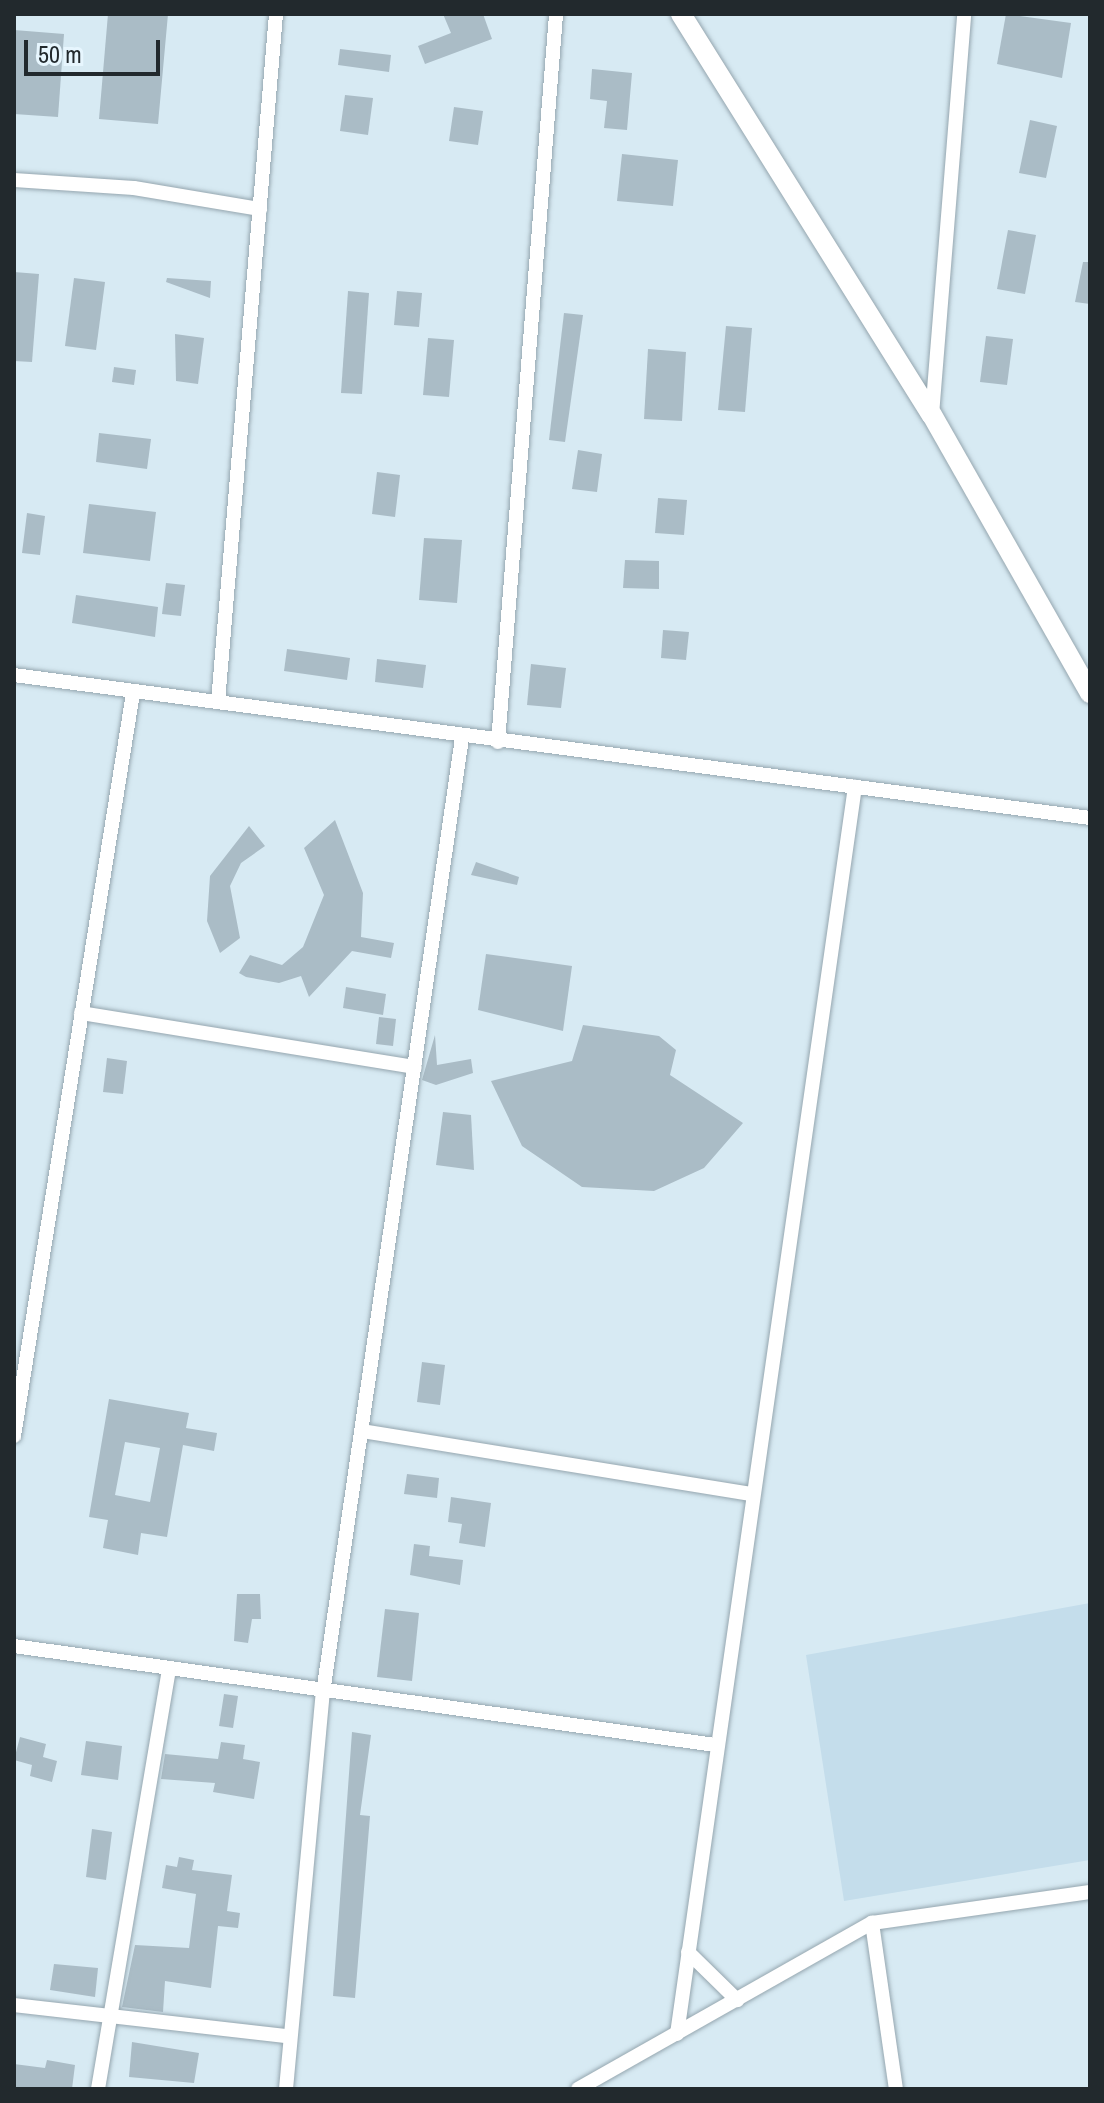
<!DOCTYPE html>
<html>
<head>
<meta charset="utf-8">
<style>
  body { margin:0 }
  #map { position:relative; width:1104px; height:2103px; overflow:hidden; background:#d7eaf3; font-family:"Archivo Narrow",sans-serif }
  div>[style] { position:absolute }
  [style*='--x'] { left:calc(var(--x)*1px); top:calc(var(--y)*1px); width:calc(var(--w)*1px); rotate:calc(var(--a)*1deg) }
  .built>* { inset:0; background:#c4ddeb }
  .building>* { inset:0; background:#aabcc6 }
  .roads { filter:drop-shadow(0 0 2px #95a6af) drop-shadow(0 0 2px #95a6af) }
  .street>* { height:14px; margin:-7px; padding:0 7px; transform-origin:7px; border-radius:7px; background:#fff }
  .secondary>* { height:20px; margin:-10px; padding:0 10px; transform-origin:10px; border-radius:10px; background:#fff }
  span { translate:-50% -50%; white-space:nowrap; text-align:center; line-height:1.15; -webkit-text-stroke:8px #e7f6fe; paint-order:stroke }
  .frame { position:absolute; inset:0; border:16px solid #22292d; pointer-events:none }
  .scale { position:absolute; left:24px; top:40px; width:136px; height:36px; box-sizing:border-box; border:4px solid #22292d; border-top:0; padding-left:10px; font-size:24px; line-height:28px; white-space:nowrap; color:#22292d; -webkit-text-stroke:6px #e7f6fe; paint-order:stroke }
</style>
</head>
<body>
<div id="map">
  <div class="built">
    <div style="clip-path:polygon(1090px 1603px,1090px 1860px,844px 1901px,806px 1655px)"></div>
  </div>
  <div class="building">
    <div style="clip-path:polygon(108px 14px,168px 14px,158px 124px,99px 119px)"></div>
    <div style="clip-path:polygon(443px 14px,483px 14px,492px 39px,425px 64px,418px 46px,451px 33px)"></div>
    <div style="clip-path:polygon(1006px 14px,1071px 23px,1062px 78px,997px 64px)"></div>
    <div style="clip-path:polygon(14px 30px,64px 34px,58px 117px,14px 114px)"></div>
    <div style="clip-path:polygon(340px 49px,391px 55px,389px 72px,338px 65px)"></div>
    <div style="clip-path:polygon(592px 69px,632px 73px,627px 130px,604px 128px,607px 101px,590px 99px)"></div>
    <div style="clip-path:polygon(345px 95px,373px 98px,368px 135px,340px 131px)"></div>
    <div style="clip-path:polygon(454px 107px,483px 111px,478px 145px,449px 141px)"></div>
    <div style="clip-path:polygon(1030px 120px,1057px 126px,1046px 178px,1019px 173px)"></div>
    <div style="clip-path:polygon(622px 154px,678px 160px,673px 206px,617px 201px)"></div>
    <div style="clip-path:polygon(1008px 230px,1036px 235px,1025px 294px,997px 289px)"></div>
    <div style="clip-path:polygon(1083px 262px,1090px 262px,1090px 304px,1075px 302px)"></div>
    <div style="clip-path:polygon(14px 272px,39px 274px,32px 362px,14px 361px)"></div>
    <div style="clip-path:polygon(74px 278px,105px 282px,96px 350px,65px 346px)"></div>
    <div style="clip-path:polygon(167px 278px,211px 281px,210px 298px,166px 282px)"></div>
    <div style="clip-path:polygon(348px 291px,369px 293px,362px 394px,341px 393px)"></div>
    <div style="clip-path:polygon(397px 291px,422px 293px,419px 327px,394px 325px)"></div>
    <div style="clip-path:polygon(564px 313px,583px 315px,565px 442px,549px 440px)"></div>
    <div style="clip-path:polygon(726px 326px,752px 328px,745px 412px,718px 410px)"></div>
    <div style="clip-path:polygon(175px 334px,204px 338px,198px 384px,176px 381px)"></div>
    <div style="clip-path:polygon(986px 336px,1013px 339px,1007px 385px,980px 382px)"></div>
    <div style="clip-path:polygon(428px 338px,454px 340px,449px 397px,423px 395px)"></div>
    <div style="clip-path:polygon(648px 349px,686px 352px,682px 421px,644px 419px)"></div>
    <div style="clip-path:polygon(114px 367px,136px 370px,134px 385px,112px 382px)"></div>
    <div style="clip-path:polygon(99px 433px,151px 439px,147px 469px,96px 462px)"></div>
    <div style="clip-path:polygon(578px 450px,602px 454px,597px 492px,572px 489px)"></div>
    <div style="clip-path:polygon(377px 472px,400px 475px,395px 517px,372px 514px)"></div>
    <div style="clip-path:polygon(658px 498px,687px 500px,684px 535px,655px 533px)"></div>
    <div style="clip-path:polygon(89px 504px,156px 512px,150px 561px,83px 553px)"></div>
    <div style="clip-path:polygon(27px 513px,45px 516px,40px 555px,22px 553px)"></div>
    <div style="clip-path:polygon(424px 538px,462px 540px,457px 603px,419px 600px)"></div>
    <div style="clip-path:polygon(625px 560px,659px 561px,659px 589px,623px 588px)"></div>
    <div style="clip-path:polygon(166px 583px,185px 585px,181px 616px,162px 614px)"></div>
    <div style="clip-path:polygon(76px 595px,158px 607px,155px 637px,72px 623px)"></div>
    <div style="clip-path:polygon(663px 630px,689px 632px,686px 660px,661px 658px)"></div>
    <div style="clip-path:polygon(287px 649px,350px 658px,347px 680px,284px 671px)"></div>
    <div style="clip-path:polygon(377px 659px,426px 665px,423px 688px,375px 682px)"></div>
    <div style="clip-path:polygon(531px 664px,566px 668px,561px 708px,527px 705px)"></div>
    <div style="clip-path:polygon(335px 820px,363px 893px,361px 937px,394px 943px,391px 958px,352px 951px,309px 997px,301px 976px,279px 983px,246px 977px,239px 973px,250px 955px,282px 965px,303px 947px,324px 895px,304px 848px)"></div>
    <div style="clip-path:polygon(249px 826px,265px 846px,241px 863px,230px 886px,240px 938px,220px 953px,207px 921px,210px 876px)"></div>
    <div style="clip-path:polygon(476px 862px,519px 877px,517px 885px,471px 875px)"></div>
    <div style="clip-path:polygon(486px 954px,572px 966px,563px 1031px,478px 1010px)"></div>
    <div style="clip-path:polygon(346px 987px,386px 994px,383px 1015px,343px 1008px)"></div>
    <div style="clip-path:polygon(379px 1017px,396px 1019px,393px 1046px,376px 1044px)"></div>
    <div style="clip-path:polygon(583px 1025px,659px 1036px,676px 1050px,670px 1075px,743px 1123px,704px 1168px,654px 1191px,582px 1187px,522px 1146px,491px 1081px,572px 1061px)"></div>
    <div style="clip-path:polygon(435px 1035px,437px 1065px,471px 1059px,473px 1073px,436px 1085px,422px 1080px)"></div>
    <div style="clip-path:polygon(107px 1058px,127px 1061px,123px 1094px,103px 1092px)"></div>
    <div style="clip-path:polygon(443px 1112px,471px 1115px,474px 1170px,436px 1165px)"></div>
    <div style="clip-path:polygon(422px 1362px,445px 1365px,440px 1405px,417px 1402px)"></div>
    <div style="clip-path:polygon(evenodd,109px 1399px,189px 1413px,186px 1428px,217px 1433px,214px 1451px,183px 1445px,167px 1537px,141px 1533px,138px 1555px,103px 1548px,108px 1520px,89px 1517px,109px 1399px,125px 1442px,160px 1448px,150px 1502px,115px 1495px,125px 1442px)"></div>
    <div style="clip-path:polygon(407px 1474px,439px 1478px,437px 1498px,404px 1494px)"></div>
    <div style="clip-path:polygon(451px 1497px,491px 1503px,485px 1547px,459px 1543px,462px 1524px,448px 1522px)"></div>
    <div style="clip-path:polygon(414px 1544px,430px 1546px,429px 1556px,463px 1560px,460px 1585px,410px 1575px)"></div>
    <div style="clip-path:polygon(237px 1594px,260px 1594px,261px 1619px,252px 1619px,248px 1643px,234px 1641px)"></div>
    <div style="clip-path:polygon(385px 1609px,419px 1613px,412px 1681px,377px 1677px)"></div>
    <div style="clip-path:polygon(224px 1694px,238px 1696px,233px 1728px,219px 1726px)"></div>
    <div style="clip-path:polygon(352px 1732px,371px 1735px,360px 1815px,370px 1816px,355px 1998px,333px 1996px)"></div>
    <div style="clip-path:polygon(20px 1737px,46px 1744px,43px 1757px,57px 1761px,52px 1782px,30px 1776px,32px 1765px,14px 1760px)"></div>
    <div style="clip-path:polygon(86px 1741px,122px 1746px,118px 1780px,81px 1775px)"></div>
    <div style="clip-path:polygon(221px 1742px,245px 1745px,243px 1759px,260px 1762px,254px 1799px,213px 1792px,215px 1783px,161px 1779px,165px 1754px,218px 1759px)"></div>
    <div style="clip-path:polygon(92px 1829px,112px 1832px,106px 1880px,86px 1877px)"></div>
    <div style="clip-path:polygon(179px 1857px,194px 1860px,192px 1870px,232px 1875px,227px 1911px,240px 1913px,238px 1928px,218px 1926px,211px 1988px,165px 1981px,163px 2012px,122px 2007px,135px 1945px,189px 1948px,196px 1894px,162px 1888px,166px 1865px,177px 1867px)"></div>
    <div style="clip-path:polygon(54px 1964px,98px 1968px,95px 1997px,50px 1990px)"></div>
    <div style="clip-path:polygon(132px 2042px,199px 2053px,194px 2083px,129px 2077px)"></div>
    <div style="clip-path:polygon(47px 2060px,75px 2065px,72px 2089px,14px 2089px,14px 2064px,45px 2068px)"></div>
  </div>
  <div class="roads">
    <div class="street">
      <div style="--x:14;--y:180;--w:120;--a:3.8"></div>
      <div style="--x:134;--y:188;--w:128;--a:9.5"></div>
      <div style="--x:932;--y:415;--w:402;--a:-85.4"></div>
      <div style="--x:14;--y:675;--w:1085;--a:7.57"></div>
      <div style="--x:218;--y:702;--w:690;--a:-85.18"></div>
      <div style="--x:498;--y:742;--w:730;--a:-85.44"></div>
      <div style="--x:81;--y:1013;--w:338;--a:9.2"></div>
      <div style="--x:362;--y:1431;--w:395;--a:9.2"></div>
      <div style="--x:14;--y:1436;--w:752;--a:-80.9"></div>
      <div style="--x:14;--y:1646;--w:708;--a:8.04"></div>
      <div style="--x:872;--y:1923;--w:168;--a:81.8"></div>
      <div style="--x:688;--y:1952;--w:69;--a:44.4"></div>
      <div style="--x:14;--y:2005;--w:275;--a:6.5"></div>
      <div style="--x:677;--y:2034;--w:1260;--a:-81.88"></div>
      <div style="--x:98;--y:2089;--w:426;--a:-80.4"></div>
      <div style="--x:286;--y:2089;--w:398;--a:-84.7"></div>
      <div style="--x:323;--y:1693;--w:965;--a:-81.72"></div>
      <div style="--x:578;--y:2089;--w:338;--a:-29.5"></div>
      <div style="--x:872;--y:1923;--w:220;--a:-8.1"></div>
    </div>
    <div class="secondary">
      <div style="--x:681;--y:14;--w:473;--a:58"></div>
      <div style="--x:932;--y:415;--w:320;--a:60.4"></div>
    </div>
  </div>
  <div class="frame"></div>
  <div class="scale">50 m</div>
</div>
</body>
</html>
